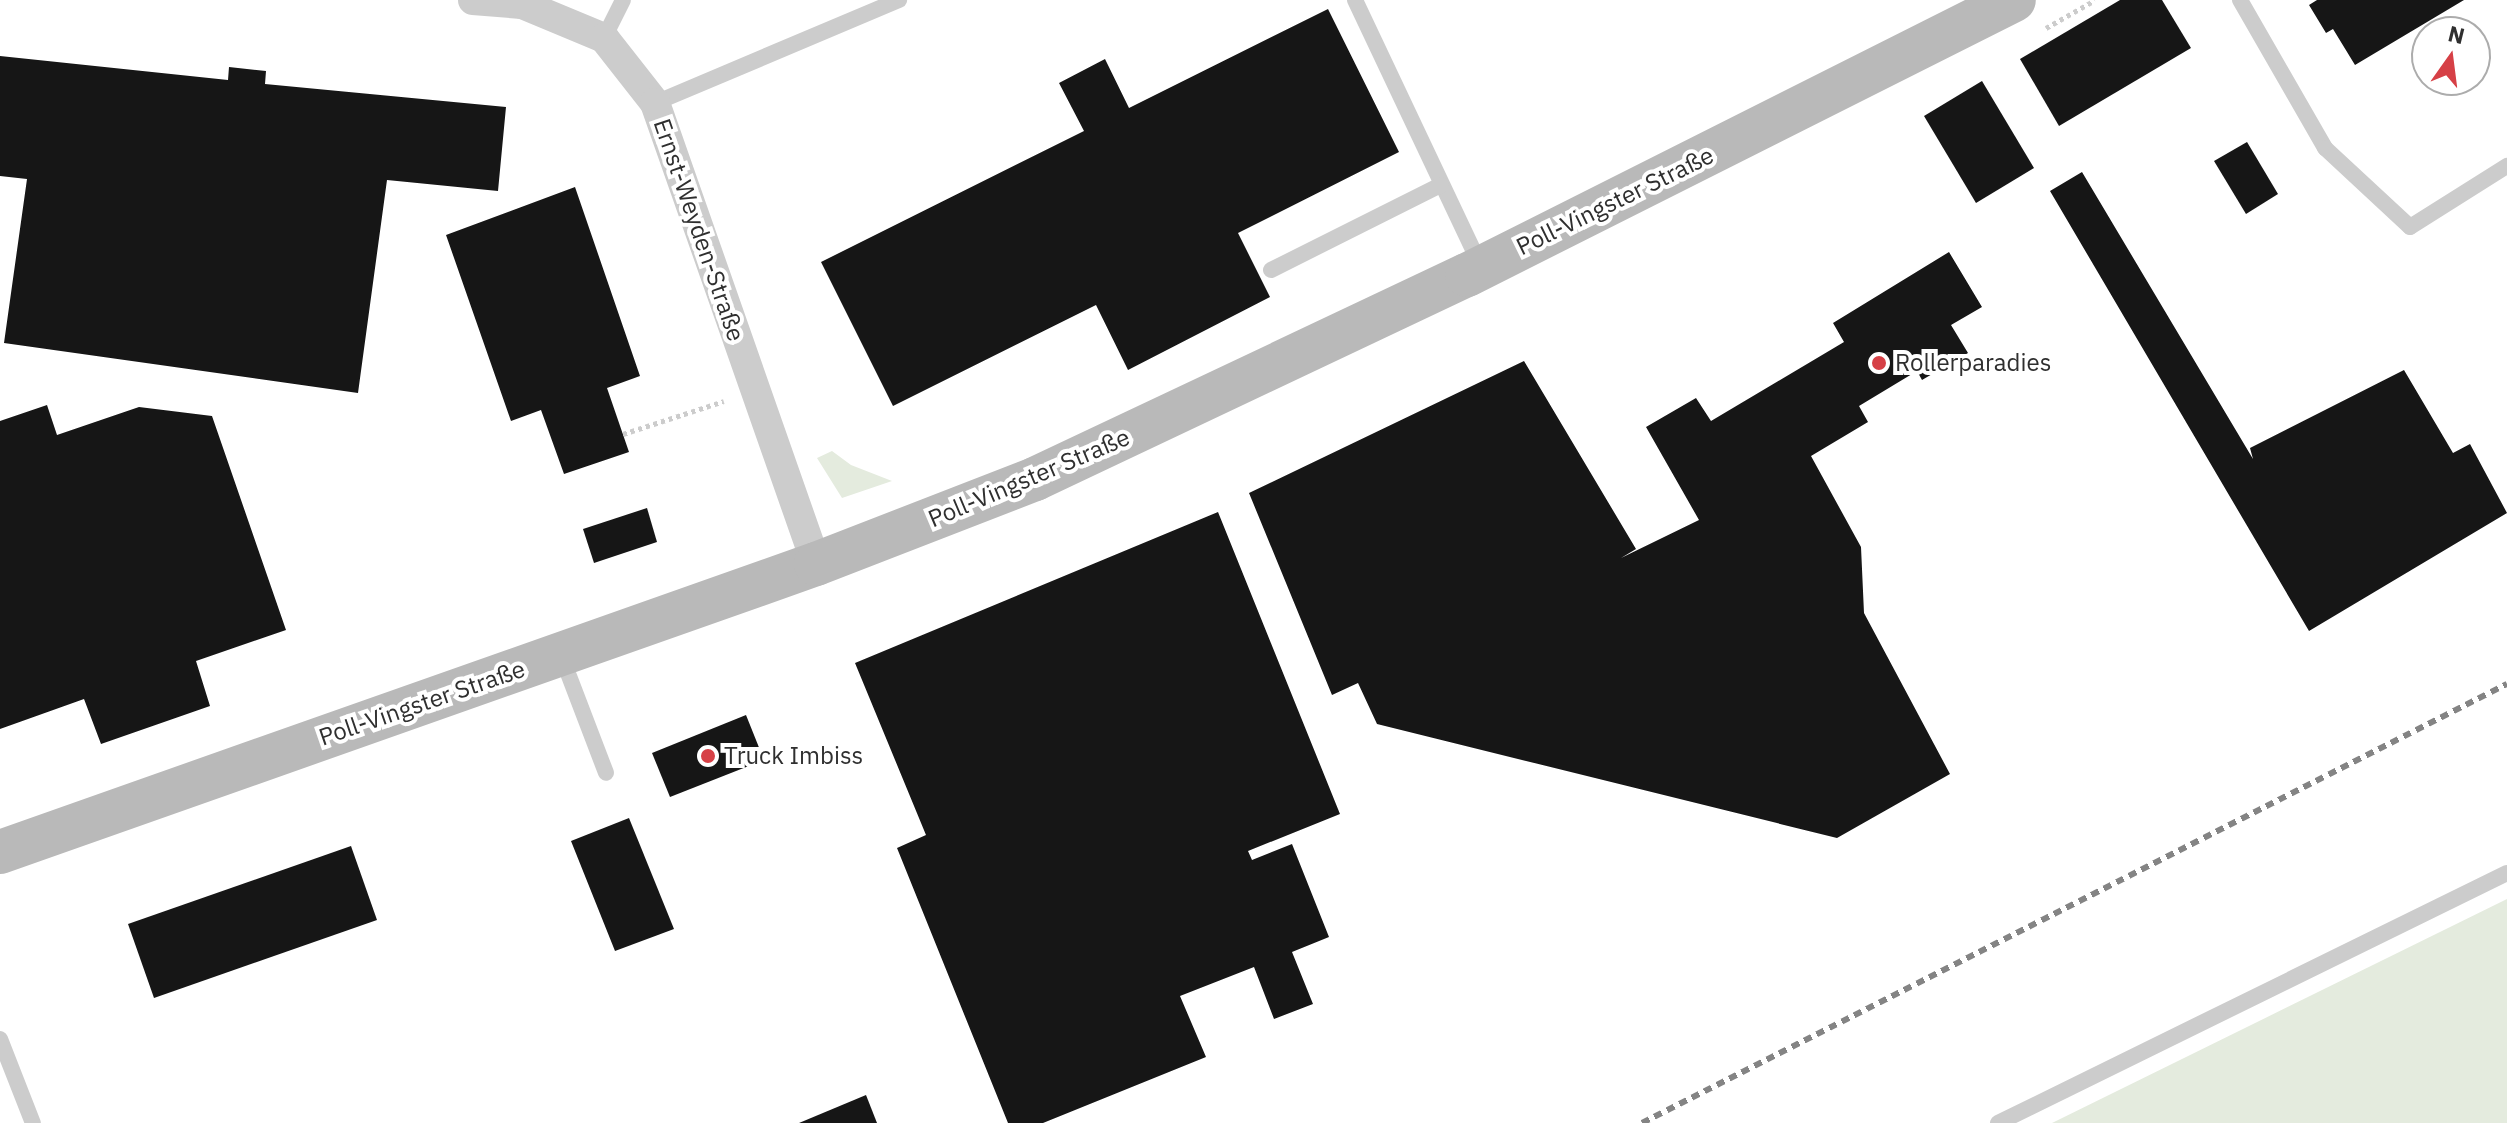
<!DOCTYPE html>
<html>
<head>
<meta charset="utf-8">
<style>
  body { margin:0 }
  #map { position:relative; width:2507px; height:1123px; overflow:hidden; background:#fff; font-family:"IBM Plex Sans",sans-serif }
  div>[style] { position:absolute }
  [style*='--x'] { left:calc(var(--x)*1px); top:calc(var(--y)*1px); width:calc(var(--w)*1px); rotate:calc(var(--a)*1deg) }
  .green>* { inset:0; background:#e4ebde }
  .building>* { inset:0; background:#161616 }
  .path>* { height:5px; margin-top:-2.5px; transform-origin:0; background:repeating-linear-gradient(90deg,#ccc 0 4px,transparent 0 8px) }
  .lane>* { height:16px; margin:-8px; padding:0 8px; transform-origin:8px; border-radius:8px; background:#ccc }
  .street>* { height:30px; margin:-15px; padding:0 15px; transform-origin:15px; border-radius:15px; background:#ccc }
  .secondary>* { height:44px; margin:-22px; padding:0 22px; transform-origin:22px; border-radius:22px; background:#b9b9b9 }
  .rail>* { height:6px; margin-top:-3px; transform-origin:0; background:repeating-linear-gradient(90deg,#848484 0 8px,transparent 0 14px) }
  .dots>* { width:22px; height:22px; translate:-50% -50%; box-sizing:border-box; border:4px solid #fff; border-radius:50% }
  span { translate:-50% -50%; white-space:nowrap; text-align:center; line-height:1.15; -webkit-text-stroke:8px #fff; paint-order:stroke }
  .street-label { font-size:24px; color:#2f2f2f }
  .poi-label { font-size:24px; color:#2f2f2f }
  .left { translate:0 -50%; text-align:left }
  .north { position:absolute; left:2411px; top:16px; width:80px; height:80px; box-sizing:border-box; background:#fff; border:2px solid #acacac; border-radius:50%; rotate:14deg; font-size:22px; font-weight:700; line-height:32px; text-align:center; color:#2f2f2f }
  .north::after { content:''; display:block; margin:auto; width:28px; height:36px; background:#d64046; clip-path:polygon(50% 0,100% 100%,50% 72%,0 100%) }
</style>
</head>
<body>
<div id="map">
  <div class="green">
    <div style="clip-path:polygon(832px 451px,851px 465px,892px 481px,842px 498px,817px 458px)"></div>
    <div style="clip-path:polygon(2507px 899px,2507px 1123px,2052px 1123px)"></div>
  </div>
  <div class="building">
    <div style="clip-path:polygon(2120px 0,2162px 0,2191px 48px,2059px 126px,2020px 59px)"></div>
    <div style="clip-path:polygon(2317px 0,2464px 0,2355px 65px,2333px 29px,2326px 33px,2309px 5px)"></div>
    <div style="clip-path:polygon(1328px 9px,1399px 152px,1238px 233px,1270px 297px,1128px 370px,1096px 305px,893px 406px,821px 262px,1084px 131px,1059px 83px,1105px 59px,1129px 108px)"></div>
    <div style="clip-path:polygon(0 56px,228px 80px,229px 67px,266px 71px,265px 84px,506px 107px,498px 191px,387px 180px,358px 393px,4px 343px,27px 179px,0 176px)"></div>
    <div style="clip-path:polygon(1982px 81px,2034px 168px,1976px 203px,1924px 116px)"></div>
    <div style="clip-path:polygon(2247px 142px,2278px 194px,2246px 214px,2214px 161px)"></div>
    <div style="clip-path:polygon(2082px 172px,2253px 459px,2250px 448px,2404px 370px,2453px 453px,2470px 444px,2507px 513px,2309px 631px,2050px 191px)"></div>
    <div style="clip-path:polygon(575px 187px,640px 376px,607px 388px,629px 452px,564px 474px,541px 410px,511px 421px,446px 235px)"></div>
    <div style="clip-path:polygon(1949px 252px,1982px 307px,1951px 325px,1968px 353px,1922px 380px,1917px 371px,1859px 406px,1868px 422px,1811px 456px,1861px 547px,1864px 613px,1950px 774px,1837px 838px,1377px 724px,1358px 683px,1332px 695px,1249px 493px,1524px 361px,1636px 549px,1621px 558px,1699px 520px,1646px 427px,1696px 398px,1711px 421px,1844px 342px,1833px 323px)"></div>
    <div style="clip-path:polygon(47px 405px,57px 435px,139px 407px,212px 416px,286px 630px,196px 661px,210px 706px,101px 744px,84px 699px,0 729px,0 421px)"></div>
    <div style="clip-path:polygon(647px 508px,657px 542px,594px 563px,583px 529px)"></div>
    <div style="clip-path:polygon(1218px 512px,1340px 814px,1248px 851px,1252px 860px,1292px 844px,1329px 937px,1292px 952px,1313px 1004px,1274px 1019px,1254px 967px,1180px 996px,1206px 1057px,1043px 1123px,1008px 1123px,897px 848px,926px 835px,855px 663px)"></div>
    <div style="clip-path:polygon(746px 715px,764px 760px,670px 797px,652px 753px)"></div>
    <div style="clip-path:polygon(629px 818px,674px 929px,615px 951px,571px 841px)"></div>
    <div style="clip-path:polygon(351px 846px,377px 920px,154px 998px,128px 924px)"></div>
    <div style="clip-path:polygon(866px 1095px,877px 1123px,799px 1123px)"></div>
  </div>
  <div class="path">
    <div style="--x:2046;--y:28;--w:56;--a:-29.7"></div>
    <div style="--x:623;--y:434;--w:106;--a:-18.1"></div>
  </div>
  <div class="lane">
    <div style="--x:1355;--y:0;--w:294;--a:64.7"></div>
    <div style="--x:2240;--y:0;--w:171;--a:60.1"></div>
    <div style="--x:2325;--y:148;--w:116;--a:42.9"></div>
    <div style="--x:2410;--y:227;--w:115;--a:-32.2"></div>
    <div style="--x:604;--y:38;--w:42;--a:-63.4"></div>
    <div style="--x:655;--y:103;--w:265;--a:-22.9"></div>
    <div style="--x:1271;--y:270;--w:190;--a:-26.6"></div>
    <div style="--x:561;--y:655;--w:126;--a:69.1"></div>
    <div style="--x:0;--y:1039;--w:90;--a:68.6"></div>
    <div style="--x:1998;--y:1123;--w:567;--a:-26.16"></div>
  </div>
  <div class="street">
    <div style="--x:473;--y:0;--w:49;--a:4.7"></div>
    <div style="--x:522;--y:4;--w:89;--a:22.5"></div>
    <div style="--x:604;--y:38;--w:83;--a:51.9"></div>
    <div style="--x:655;--y:103;--w:488;--a:70.7"></div>
  </div>
  <div class="secondary">
    <div style="--x:0;--y:852;--w:865;--a:-19.44"></div>
    <div style="--x:816;--y:564;--w:235;--a:-21.2"></div>
    <div style="--x:1035;--y:479;--w:478;--a:-25.3"></div>
    <div style="--x:1467;--y:275;--w:612;--a:-26.69"></div>
  </div>
  <div class="rail">
    <div style="--x:1642;--y:1123;--w:970;--a:-26.91"></div>
  </div>
  <div class="dots">
    <div style="left:1879px;top:363px;background:#d64046"></div>
    <div style="left:708px;top:756px;background:#d64046"></div>
  </div>
  <div class="street-label">
    <span style="left:1615px;top:201px;rotate:-26deg">Poll-Vingster Straße</span>
    <span style="left:699px;top:230px;rotate:71deg">Ernst-Weyden-Straße</span>
    <span style="left:1029px;top:478px;rotate:-23deg">Poll-Vingster Straße</span>
    <span style="left:422px;top:703px;rotate:-19deg">Poll-Vingster Straße</span>
  </div>
  <div class="poi-label">
    <span class="left" style="left:1895px;top:363px">Rollerparadies</span>
    <span class="left" style="left:724px;top:756px">Truck Imbiss</span>
  </div>
  <div class="north">N</div>
</div>
</body>
</html>
